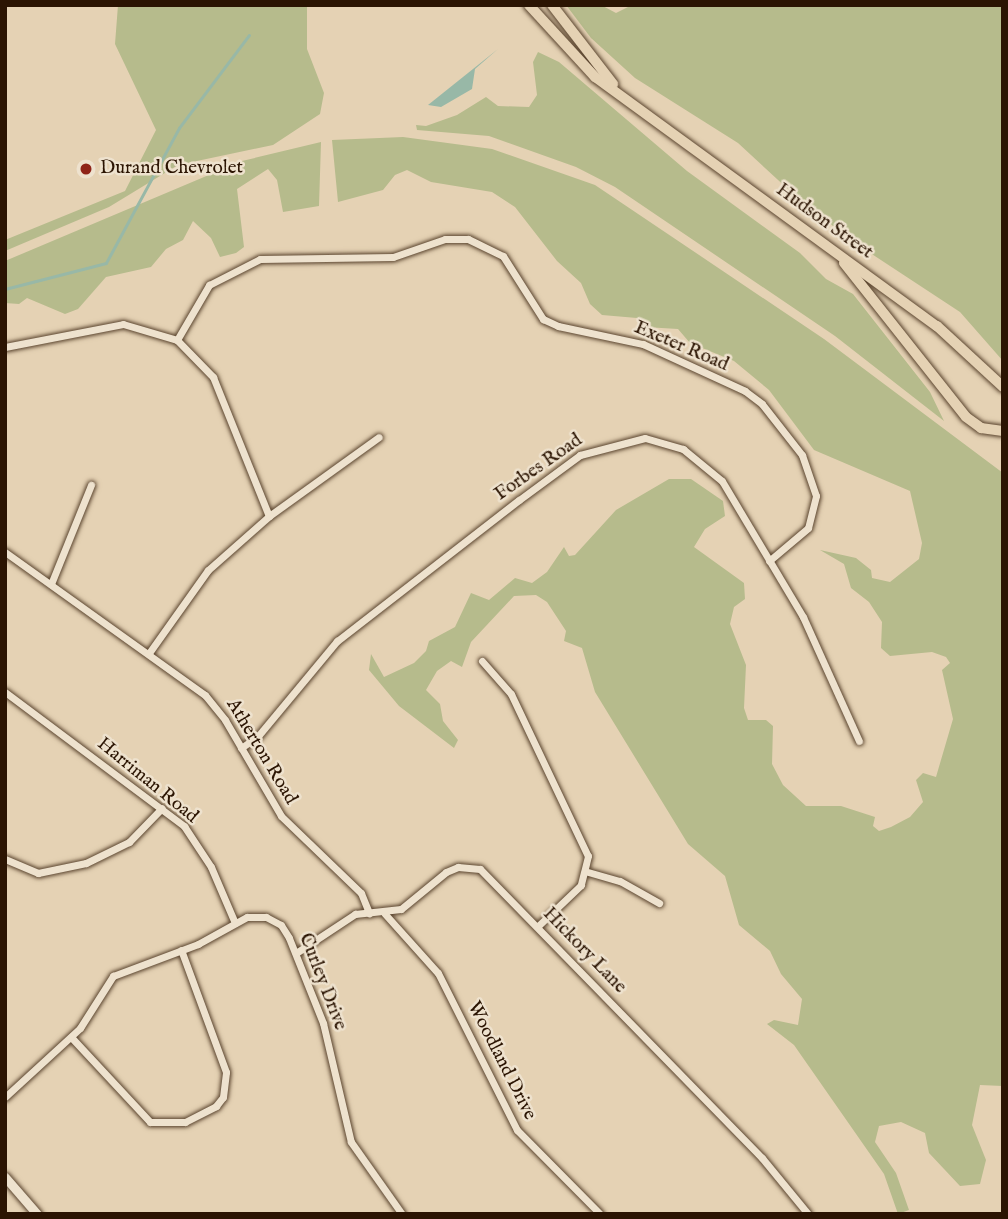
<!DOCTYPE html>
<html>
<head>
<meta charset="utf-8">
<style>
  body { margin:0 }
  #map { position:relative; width:1008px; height:1219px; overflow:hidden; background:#e5d2b4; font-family:"IM FELL English",serif }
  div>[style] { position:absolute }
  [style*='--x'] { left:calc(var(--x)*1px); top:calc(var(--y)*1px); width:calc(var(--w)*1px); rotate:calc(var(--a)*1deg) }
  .green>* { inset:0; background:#b6bb8c }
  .water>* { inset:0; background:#98b8a7 }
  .stream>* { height:2.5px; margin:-1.25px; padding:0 1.25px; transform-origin:1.25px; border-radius:1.25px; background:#98b8a7 }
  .roads { filter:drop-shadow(0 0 2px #5a442e) drop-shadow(0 0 2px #5a442e) }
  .minor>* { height:7px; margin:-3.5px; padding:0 3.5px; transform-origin:3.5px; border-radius:3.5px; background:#eee2ce }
  .tertiary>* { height:9px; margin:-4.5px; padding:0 4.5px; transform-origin:4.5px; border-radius:4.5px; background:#eee2ce }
  .primary>* { height:10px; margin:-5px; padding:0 5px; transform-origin:5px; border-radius:5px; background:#e5d2b4 }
  .dots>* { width:19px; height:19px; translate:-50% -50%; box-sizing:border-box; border:4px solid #eee2ce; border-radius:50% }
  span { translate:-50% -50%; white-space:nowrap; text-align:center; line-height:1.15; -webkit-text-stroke:5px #eee2ce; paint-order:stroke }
  .poi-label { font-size:19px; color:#2b1402 }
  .left { translate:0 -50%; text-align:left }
  .street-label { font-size:19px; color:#2b1402 }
  .frame { position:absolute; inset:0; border:7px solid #2b1402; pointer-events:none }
</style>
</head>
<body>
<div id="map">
  <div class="green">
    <div style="clip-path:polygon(118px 5px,307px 5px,307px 49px,324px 93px,320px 114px,273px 145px,178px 165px,109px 207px,5px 251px,5px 240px,125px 191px,156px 130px,115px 44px)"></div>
    <div style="clip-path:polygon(566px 5px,601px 5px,616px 13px,632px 5px,1003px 5px,1003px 361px,960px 312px,855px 243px,802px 202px,738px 143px,635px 78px,591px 38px)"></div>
    <div style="clip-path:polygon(538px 52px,559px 62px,687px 171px,800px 253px,826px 279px,853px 294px,930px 392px,944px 421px,835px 336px,615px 187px,576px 167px,489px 136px,417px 130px,416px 125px,426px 126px,457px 115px,486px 97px,498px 106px,529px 107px,537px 95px,533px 62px)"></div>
    <div style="clip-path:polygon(403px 137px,492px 149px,595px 185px,824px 339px,1003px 473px,1003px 1086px,980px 1085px,972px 1125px,986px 1160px,980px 1184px,960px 1186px,929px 1153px,925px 1133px,901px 1122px,879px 1126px,875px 1142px,896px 1173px,909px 1210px,898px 1214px,884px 1174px,794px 1045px,767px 1024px,774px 1020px,798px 1025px,802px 999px,781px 974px,770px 951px,739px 925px,725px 876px,688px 844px,595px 692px,582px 648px,564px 641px,566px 631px,547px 602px,536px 595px,514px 596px,471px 642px,462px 667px,451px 661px,437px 671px,426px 690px,440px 704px,443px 721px,458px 740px,454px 748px,399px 706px,369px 670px,371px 654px,384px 677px,414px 663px,426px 651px,429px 641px,455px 627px,471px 593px,489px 600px,515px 578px,532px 583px,547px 572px,564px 547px,569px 556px,575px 555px,616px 510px,669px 479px,691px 479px,723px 501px,725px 516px,705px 529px,694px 547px,744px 583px,745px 599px,734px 607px,730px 624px,746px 665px,744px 708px,748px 720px,766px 720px,773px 726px,772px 764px,783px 785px,806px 806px,841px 806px,875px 817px,873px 826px,879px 831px,891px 827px,910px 817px,923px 802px,916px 780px,923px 773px,936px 777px,953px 719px,942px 670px,950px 663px,946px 657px,932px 652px,890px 656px,881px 648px,882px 622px,869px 602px,851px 588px,844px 564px,820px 550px,856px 558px,871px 570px,872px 578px,890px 582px,919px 559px,922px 543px,910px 491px,814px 450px,769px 390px,734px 361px,690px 343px,678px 329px,645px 327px,637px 318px,602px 315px,590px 304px,581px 283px,557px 261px,515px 207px,492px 192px,431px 182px,407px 170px,395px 175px,383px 190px,338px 202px,332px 140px)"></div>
    <div style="clip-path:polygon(321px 142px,319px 206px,283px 212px,277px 180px,268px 169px,237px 189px,244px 247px,236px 253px,220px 257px,211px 238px,193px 221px,183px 240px,166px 249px,151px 267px,106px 277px,78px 309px,65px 314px,27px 298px,19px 304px,5px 303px,5px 261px,242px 161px)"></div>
  </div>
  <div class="water">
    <div style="clip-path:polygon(498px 49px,475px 69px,472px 89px,441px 107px,428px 105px)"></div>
  </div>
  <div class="stream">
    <div style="--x:5;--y:289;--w:104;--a:-14.4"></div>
    <div style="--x:106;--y:263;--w:153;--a:-61.6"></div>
    <div style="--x:179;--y:128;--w:116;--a:-53"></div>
  </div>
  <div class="roads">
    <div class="minor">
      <div style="--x:177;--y:340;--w:64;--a:-59.8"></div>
      <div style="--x:209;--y:285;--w:57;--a:-27"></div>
      <div style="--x:260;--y:259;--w:133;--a:-0.9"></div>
      <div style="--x:393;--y:257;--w:55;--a:-19.1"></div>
      <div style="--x:445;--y:239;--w:23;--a:0"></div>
      <div style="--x:468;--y:239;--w:39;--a:26"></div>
      <div style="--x:503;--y:256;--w:75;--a:57.6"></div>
      <div style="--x:543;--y:319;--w:17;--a:25"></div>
      <div style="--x:558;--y:326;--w:87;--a:12"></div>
      <div style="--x:643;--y:344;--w:112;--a:24.7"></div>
      <div style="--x:745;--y:391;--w:21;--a:37"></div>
      <div style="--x:762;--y:404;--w:65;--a:51.9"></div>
      <div style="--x:802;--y:455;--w:43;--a:71.1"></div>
      <div style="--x:816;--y:496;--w:33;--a:104"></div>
      <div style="--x:808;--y:528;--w:51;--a:139.8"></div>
      <div style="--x:5;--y:347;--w:120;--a:-11"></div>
      <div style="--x:123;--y:324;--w:56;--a:16.5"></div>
      <div style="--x:177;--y:340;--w:52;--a:45.8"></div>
      <div style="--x:213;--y:377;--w:150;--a:68.1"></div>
      <div style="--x:5;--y:552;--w:246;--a:35.6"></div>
      <div style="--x:205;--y:695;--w:32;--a:51"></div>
      <div style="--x:225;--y:720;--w:111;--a:59.7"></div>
      <div style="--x:281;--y:816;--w:111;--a:43.9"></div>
      <div style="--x:361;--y:893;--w:22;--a:68"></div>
      <div style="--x:51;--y:584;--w:107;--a:-68"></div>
      <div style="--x:149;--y:653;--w:102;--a:-54.6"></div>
      <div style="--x:208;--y:570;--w:81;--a:-41.5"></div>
      <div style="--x:269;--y:516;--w:135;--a:-35.7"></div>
      <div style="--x:482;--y:661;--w:44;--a:48.7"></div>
      <div style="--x:511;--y:694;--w:179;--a:64.6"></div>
      <div style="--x:588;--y:856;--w:30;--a:104"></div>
      <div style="--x:581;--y:885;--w:59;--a:136.4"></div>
      <div style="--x:5;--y:692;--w:224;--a:36.8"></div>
      <div style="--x:184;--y:826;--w:49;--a:56.6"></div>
      <div style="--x:211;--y:867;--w:61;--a:66.8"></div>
      <div style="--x:241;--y:748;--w:21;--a:-35"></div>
      <div style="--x:258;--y:736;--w:124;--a:-50.3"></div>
      <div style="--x:337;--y:641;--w:230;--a:-37.8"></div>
      <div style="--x:519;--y:500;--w:76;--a:-36.4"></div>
      <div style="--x:580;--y:455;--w:67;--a:-14.7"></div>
      <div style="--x:645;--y:438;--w:40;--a:16"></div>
      <div style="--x:683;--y:449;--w:50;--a:39.4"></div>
      <div style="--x:722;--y:481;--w:158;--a:59.2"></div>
      <div style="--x:803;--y:617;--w:136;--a:65.7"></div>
      <div style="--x:5;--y:859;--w:36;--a:23"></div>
      <div style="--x:38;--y:873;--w:49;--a:-11.8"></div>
      <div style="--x:86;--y:863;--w:48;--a:-26"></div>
      <div style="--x:129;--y:842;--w:47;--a:-45.9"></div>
      <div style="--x:588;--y:872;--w:33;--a:16"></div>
      <div style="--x:620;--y:881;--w:45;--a:29.4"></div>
      <div style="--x:385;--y:914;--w:79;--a:48.1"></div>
      <div style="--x:438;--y:973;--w:176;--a:63.3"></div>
      <div style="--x:517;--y:1130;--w:118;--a:45.3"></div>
      <div style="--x:296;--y:953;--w:71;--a:-33.5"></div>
      <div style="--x:355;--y:914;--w:46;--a:-6.2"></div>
      <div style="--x:401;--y:909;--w:58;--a:-39.4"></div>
      <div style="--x:446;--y:872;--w:13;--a:-23"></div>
      <div style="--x:458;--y:867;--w:22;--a:5"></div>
      <div style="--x:480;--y:869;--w:404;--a:45.7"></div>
      <div style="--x:762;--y:1158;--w:72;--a:50.6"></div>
      <div style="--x:71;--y:1037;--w:116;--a:47.1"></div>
      <div style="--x:150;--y:1122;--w:35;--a:0"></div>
      <div style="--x:185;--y:1122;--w:35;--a:-27"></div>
      <div style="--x:216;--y:1106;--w:11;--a:-52"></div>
      <div style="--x:223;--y:1097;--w:25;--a:-83"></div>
      <div style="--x:226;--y:1072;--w:130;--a:-110.2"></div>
      <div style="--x:5;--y:1097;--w:102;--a:-42.6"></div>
      <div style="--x:80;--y:1028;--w:62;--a:-57.6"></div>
      <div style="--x:113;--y:976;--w:91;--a:-20.6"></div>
      <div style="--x:198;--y:944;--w:56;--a:-28.9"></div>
      <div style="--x:247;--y:917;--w:19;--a:0"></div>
      <div style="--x:266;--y:917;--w:17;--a:28"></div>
      <div style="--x:281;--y:925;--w:15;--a:58"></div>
      <div style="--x:289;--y:938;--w:92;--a:68.2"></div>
      <div style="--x:323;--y:1023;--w:122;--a:76.8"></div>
      <div style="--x:351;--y:1142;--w:88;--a:54.7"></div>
    </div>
    <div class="tertiary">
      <div style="--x:5;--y:1177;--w:49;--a:49.1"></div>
    </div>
    <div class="primary">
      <div style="--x:529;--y:5;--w:98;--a:47.5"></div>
      <div style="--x:595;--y:77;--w:423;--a:36.1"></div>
      <div style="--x:937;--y:326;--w:90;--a:42.7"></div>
      <div style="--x:552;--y:5;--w:100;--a:52.3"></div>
      <div style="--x:844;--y:263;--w:196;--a:51.6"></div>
      <div style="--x:966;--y:417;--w:19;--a:36"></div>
      <div style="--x:981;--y:428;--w:22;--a:8"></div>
    </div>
  </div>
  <div class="dots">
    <div style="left:86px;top:169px;background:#8f2418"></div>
  </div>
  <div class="poi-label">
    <span class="left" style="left:100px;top:169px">Durand Chevrolet</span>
  </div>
  <div class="street-label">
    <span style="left:824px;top:222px;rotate:36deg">Hudson Street</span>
    <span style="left:681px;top:347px;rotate:23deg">Exeter Road</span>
    <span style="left:539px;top:468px;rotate:-35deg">Forbes Road</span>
    <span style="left:261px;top:752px;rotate:59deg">Atherton Road</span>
    <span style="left:147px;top:781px;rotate:39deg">Harriman Road</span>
    <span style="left:584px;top:951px;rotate:46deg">Hickory Lane</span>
    <span style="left:322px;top:982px;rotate:69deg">Curley Drive</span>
    <span style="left:501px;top:1061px;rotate:63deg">Woodland Drive</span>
  </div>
  <div class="frame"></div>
</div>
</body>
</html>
